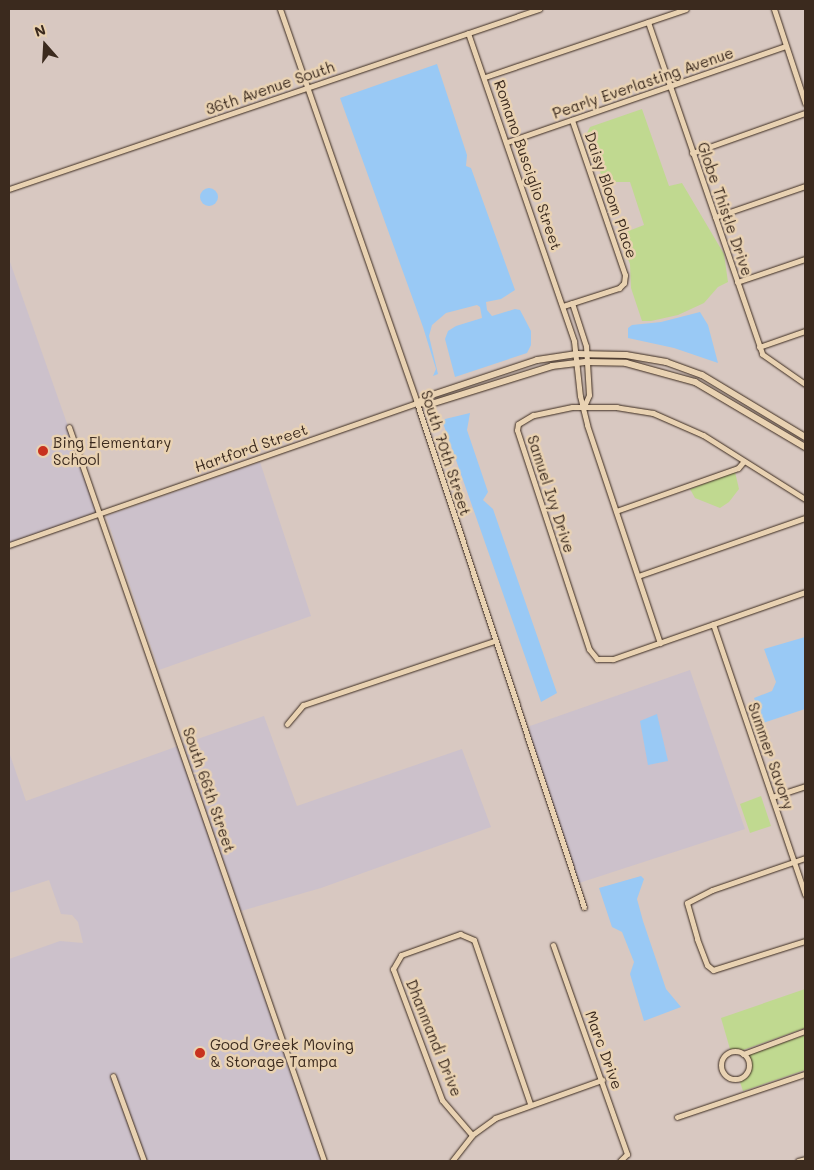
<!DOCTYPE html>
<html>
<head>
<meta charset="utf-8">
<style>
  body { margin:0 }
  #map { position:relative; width:814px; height:1170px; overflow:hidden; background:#d8c8c1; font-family:Mali,sans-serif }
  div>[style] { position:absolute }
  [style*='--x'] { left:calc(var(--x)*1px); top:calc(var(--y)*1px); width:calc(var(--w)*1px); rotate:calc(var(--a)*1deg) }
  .built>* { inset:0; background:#ccc1cb }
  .green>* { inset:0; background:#c0d990 }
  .water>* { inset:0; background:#99c9f5 }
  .round { border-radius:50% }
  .roads { filter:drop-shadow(0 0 1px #3b2a1e) drop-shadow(0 0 1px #3b2a1e) }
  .minor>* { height:5px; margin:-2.5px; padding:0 2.5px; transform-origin:2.5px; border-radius:2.5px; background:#e9d2b2 }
  .minor>.ring { margin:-2.5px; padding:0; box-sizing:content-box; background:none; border:5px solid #e9d2b2; border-radius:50% }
  .tertiary>* { height:6px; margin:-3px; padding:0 3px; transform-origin:3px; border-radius:3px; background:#e9d2b2 }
  .dots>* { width:14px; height:14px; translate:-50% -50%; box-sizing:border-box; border:2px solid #e9d2b2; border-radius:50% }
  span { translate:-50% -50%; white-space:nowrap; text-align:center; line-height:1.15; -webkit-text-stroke:5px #e9d2b2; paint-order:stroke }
  .street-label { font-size:15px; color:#3b2a1e }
  .poi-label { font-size:15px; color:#3b2a1e }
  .left { translate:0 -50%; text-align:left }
  .frame { position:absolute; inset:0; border:10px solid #3b2a1e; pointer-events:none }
  .north { position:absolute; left:20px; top:20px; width:50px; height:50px; -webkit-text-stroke:4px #e9d2b2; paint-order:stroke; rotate:341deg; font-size:14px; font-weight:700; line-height:20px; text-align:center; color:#3b2a1e }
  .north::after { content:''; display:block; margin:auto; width:18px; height:22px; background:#3b2a1e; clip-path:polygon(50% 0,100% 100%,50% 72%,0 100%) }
</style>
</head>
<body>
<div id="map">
  <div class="built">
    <div style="clip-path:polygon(9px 259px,99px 514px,9px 544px)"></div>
    <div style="clip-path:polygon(260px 462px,311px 616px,159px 670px,106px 516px)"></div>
    <div style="clip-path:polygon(690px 670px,745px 829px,579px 883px,529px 735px,530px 726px)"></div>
    <div style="clip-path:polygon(264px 716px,297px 806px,462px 749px,491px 827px,321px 888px,241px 911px,183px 744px)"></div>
    <div style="clip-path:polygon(178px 746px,321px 1161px,147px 1161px,115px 1072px,110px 1075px,141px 1161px,9px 1161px,9px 959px,60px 941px,83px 943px,78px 922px,72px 915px,61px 914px,49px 880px,9px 893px,9px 752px,26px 801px)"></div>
  </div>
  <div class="green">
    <div style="clip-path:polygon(642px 109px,669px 186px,682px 183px,724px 254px,728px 282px,718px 287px,704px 303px,678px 315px,651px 321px,642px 321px,631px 288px,630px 264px,618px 235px,644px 225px,632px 188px,630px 182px,613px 182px,601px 174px,586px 135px,590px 127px)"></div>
    <div style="clip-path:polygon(735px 472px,739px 489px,729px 502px,720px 508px,695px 498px,690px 489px)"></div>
    <div style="clip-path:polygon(761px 796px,771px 826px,750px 833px,740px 804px)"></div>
    <div style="clip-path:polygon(805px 989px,805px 1028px,743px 1050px,730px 1049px,721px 1018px)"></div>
    <div style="clip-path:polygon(805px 1035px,805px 1070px,743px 1091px,740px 1082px,748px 1077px,752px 1067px,748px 1055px)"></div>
  </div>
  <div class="water">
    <div style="clip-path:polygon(437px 64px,467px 155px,466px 166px,471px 168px,515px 290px,501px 299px,486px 302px,487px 310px,492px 316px,515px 309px,520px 310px,531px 331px,531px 345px,527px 353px,455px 377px,445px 339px,448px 331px,456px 326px,482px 318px,480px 307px,477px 305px,446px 313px,432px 325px,429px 336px,438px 374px,433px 376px,436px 369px,423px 327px,340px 98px)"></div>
    <div class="round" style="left:200px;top:188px;width:18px;height:18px"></div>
    <div style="clip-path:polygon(700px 312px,708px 325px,718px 363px,674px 348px,628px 338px,628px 328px,632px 325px,661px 322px)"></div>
    <div style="clip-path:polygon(470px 413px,467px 430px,488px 492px,483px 500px,493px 509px,557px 693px,541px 702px,443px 423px,445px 419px)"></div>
    <div style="clip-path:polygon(805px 637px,805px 709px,763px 723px,754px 698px,772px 691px,776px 682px,764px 649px)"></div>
    <div style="clip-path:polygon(657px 714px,668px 761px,648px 765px,640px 721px)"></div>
    <div style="clip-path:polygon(641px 876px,644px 879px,637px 899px,643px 921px,666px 989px,681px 1007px,644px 1021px,630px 974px,634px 962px,622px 932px,612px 927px,599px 888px)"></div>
  </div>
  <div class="roads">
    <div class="minor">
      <div style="--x:280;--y:9;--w:417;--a:70.8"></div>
      <div style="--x:417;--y:403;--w:531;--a:71.67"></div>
      <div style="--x:774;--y:9;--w:99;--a:71.7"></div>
      <div style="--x:648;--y:22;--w:351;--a:71"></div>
      <div style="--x:762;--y:354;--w:52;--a:34.9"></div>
      <div style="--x:468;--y:33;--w:326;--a:71"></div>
      <div style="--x:574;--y:341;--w:55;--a:83.8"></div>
      <div style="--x:580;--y:396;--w:30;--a:76"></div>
      <div style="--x:587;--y:425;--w:230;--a:71.5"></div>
      <div style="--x:485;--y:77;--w:212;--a:-18.7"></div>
      <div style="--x:507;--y:142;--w:295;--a:-19"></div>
      <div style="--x:692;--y:153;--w:120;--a:-19.5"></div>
      <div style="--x:9;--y:189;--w:560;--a:-18.76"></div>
      <div style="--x:715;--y:217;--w:95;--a:-19"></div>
      <div style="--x:737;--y:282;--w:72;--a:-18.7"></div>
      <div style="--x:572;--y:303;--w:45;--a:72"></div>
      <div style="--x:586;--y:346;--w:49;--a:86.5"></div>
      <div style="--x:589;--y:395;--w:12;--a:114"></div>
      <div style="--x:563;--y:306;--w:59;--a:-17.8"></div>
      <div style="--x:619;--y:288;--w:7;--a:-45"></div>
      <div style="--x:624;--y:283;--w:8;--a:-83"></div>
      <div style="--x:625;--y:275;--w:164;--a:-108.9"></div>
      <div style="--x:759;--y:347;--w:49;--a:-19.2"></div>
      <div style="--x:69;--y:427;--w:777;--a:70.84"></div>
      <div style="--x:805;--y:499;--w:120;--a:-147.9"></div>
      <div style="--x:703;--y:435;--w:55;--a:-156.3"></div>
      <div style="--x:653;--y:413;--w:36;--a:-171"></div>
      <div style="--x:617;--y:407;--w:45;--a:180"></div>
      <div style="--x:572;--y:407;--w:40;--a:168"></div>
      <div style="--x:533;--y:415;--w:17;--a:149"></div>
      <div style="--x:518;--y:424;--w:6;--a:99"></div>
      <div style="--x:517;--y:430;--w:231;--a:71.8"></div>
      <div style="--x:589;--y:649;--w:13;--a:51"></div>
      <div style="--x:597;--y:659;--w:16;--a:0"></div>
      <div style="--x:613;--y:659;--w:203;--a:-19.2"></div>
      <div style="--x:616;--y:511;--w:129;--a:-19.4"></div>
      <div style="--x:738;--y:468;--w:9;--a:-49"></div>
      <div style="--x:9;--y:545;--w:432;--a:-19.2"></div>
      <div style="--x:638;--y:576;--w:177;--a:-19.2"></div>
      <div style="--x:713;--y:624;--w:286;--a:71.2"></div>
      <div style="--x:287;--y:724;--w:25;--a:-50"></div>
      <div style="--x:303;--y:705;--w:201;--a:-18.5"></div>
      <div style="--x:772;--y:797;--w:35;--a:-18"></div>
      <div style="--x:805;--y:858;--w:98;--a:161"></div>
      <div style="--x:712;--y:890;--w:28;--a:153"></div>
      <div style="--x:687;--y:903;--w:37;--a:74"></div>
      <div style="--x:697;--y:939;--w:28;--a:69"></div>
      <div style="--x:707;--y:965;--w:8;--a:40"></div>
      <div style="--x:713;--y:970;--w:96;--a:-17.5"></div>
      <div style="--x:553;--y:945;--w:222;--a:70.5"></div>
      <div style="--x:627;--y:1154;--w:10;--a:135"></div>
      <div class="ring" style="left:721px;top:1051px;width:23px;height:23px"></div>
      <div style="--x:743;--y:1054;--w:66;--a:-20.4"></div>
      <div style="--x:113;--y:1076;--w:90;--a:70"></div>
      <div style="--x:677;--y:1117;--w:135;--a:-18.6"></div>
      <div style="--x:472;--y:1135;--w:46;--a:-130.6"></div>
      <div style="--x:442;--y:1100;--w:140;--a:-110.5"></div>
      <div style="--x:393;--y:969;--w:16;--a:-60"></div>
      <div style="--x:401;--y:955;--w:63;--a:-19.6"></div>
      <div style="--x:460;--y:934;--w:15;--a:23"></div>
      <div style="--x:474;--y:940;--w:173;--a:71.1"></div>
      <div style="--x:452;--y:1161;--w:33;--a:-52"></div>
      <div style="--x:472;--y:1135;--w:29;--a:-36"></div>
      <div style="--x:495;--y:1118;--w:114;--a:-19.6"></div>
      <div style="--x:798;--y:1161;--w:7;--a:-16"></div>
    </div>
    <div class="tertiary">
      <div style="--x:417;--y:403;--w:14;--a:-30"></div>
      <div style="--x:429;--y:396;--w:114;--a:-18.4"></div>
      <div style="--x:537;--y:360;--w:40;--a:-8.5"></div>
      <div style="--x:577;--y:354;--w:49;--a:1.2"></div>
      <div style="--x:626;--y:355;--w:41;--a:9.9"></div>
      <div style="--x:666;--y:362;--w:38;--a:20"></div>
      <div style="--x:702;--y:375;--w:120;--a:31"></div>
      <div style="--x:418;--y:403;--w:13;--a:4"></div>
      <div style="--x:431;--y:404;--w:127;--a:-17.4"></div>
      <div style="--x:552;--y:366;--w:35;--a:-7"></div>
      <div style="--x:587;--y:362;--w:39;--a:1"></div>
      <div style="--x:626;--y:363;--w:72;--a:15.4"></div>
      <div style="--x:695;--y:382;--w:128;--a:30.6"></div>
    </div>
  </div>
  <div class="dots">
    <div style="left:43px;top:451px;background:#c8321e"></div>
    <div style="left:200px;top:1053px;background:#c8321e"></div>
  </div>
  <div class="street-label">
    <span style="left:643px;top:83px;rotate:-19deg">Pearly Everlasting Avenue</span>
    <span style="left:270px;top:88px;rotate:-19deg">36th Avenue South</span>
    <span style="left:528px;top:165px;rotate:71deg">Romano Busciglio Street</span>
    <span style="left:611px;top:195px;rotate:71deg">Daisy Bloom Place</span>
    <span style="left:725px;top:209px;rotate:71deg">Globe Thistle Drive</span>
    <span style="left:251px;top:448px;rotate:-19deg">Hartford Street</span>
    <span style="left:446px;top:453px;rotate:72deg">South 70th Street</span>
    <span style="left:551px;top:494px;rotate:72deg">Samuel Ivy Drive</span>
    <span style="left:771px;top:756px;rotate:71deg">Summer Savory</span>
    <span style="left:209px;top:790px;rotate:71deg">South 66th Street</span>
    <span style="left:434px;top:1038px;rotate:68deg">Dhanmandi Drive</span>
    <span style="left:604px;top:1050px;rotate:70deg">Marc Drive</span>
  </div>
  <div class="poi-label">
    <span class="left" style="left:53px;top:451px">Bing Elementary<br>School</span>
    <span class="left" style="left:210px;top:1053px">Good Greek Moving<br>&amp; Storage Tampa</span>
  </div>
  <div class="frame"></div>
  <div class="north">N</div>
</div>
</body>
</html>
